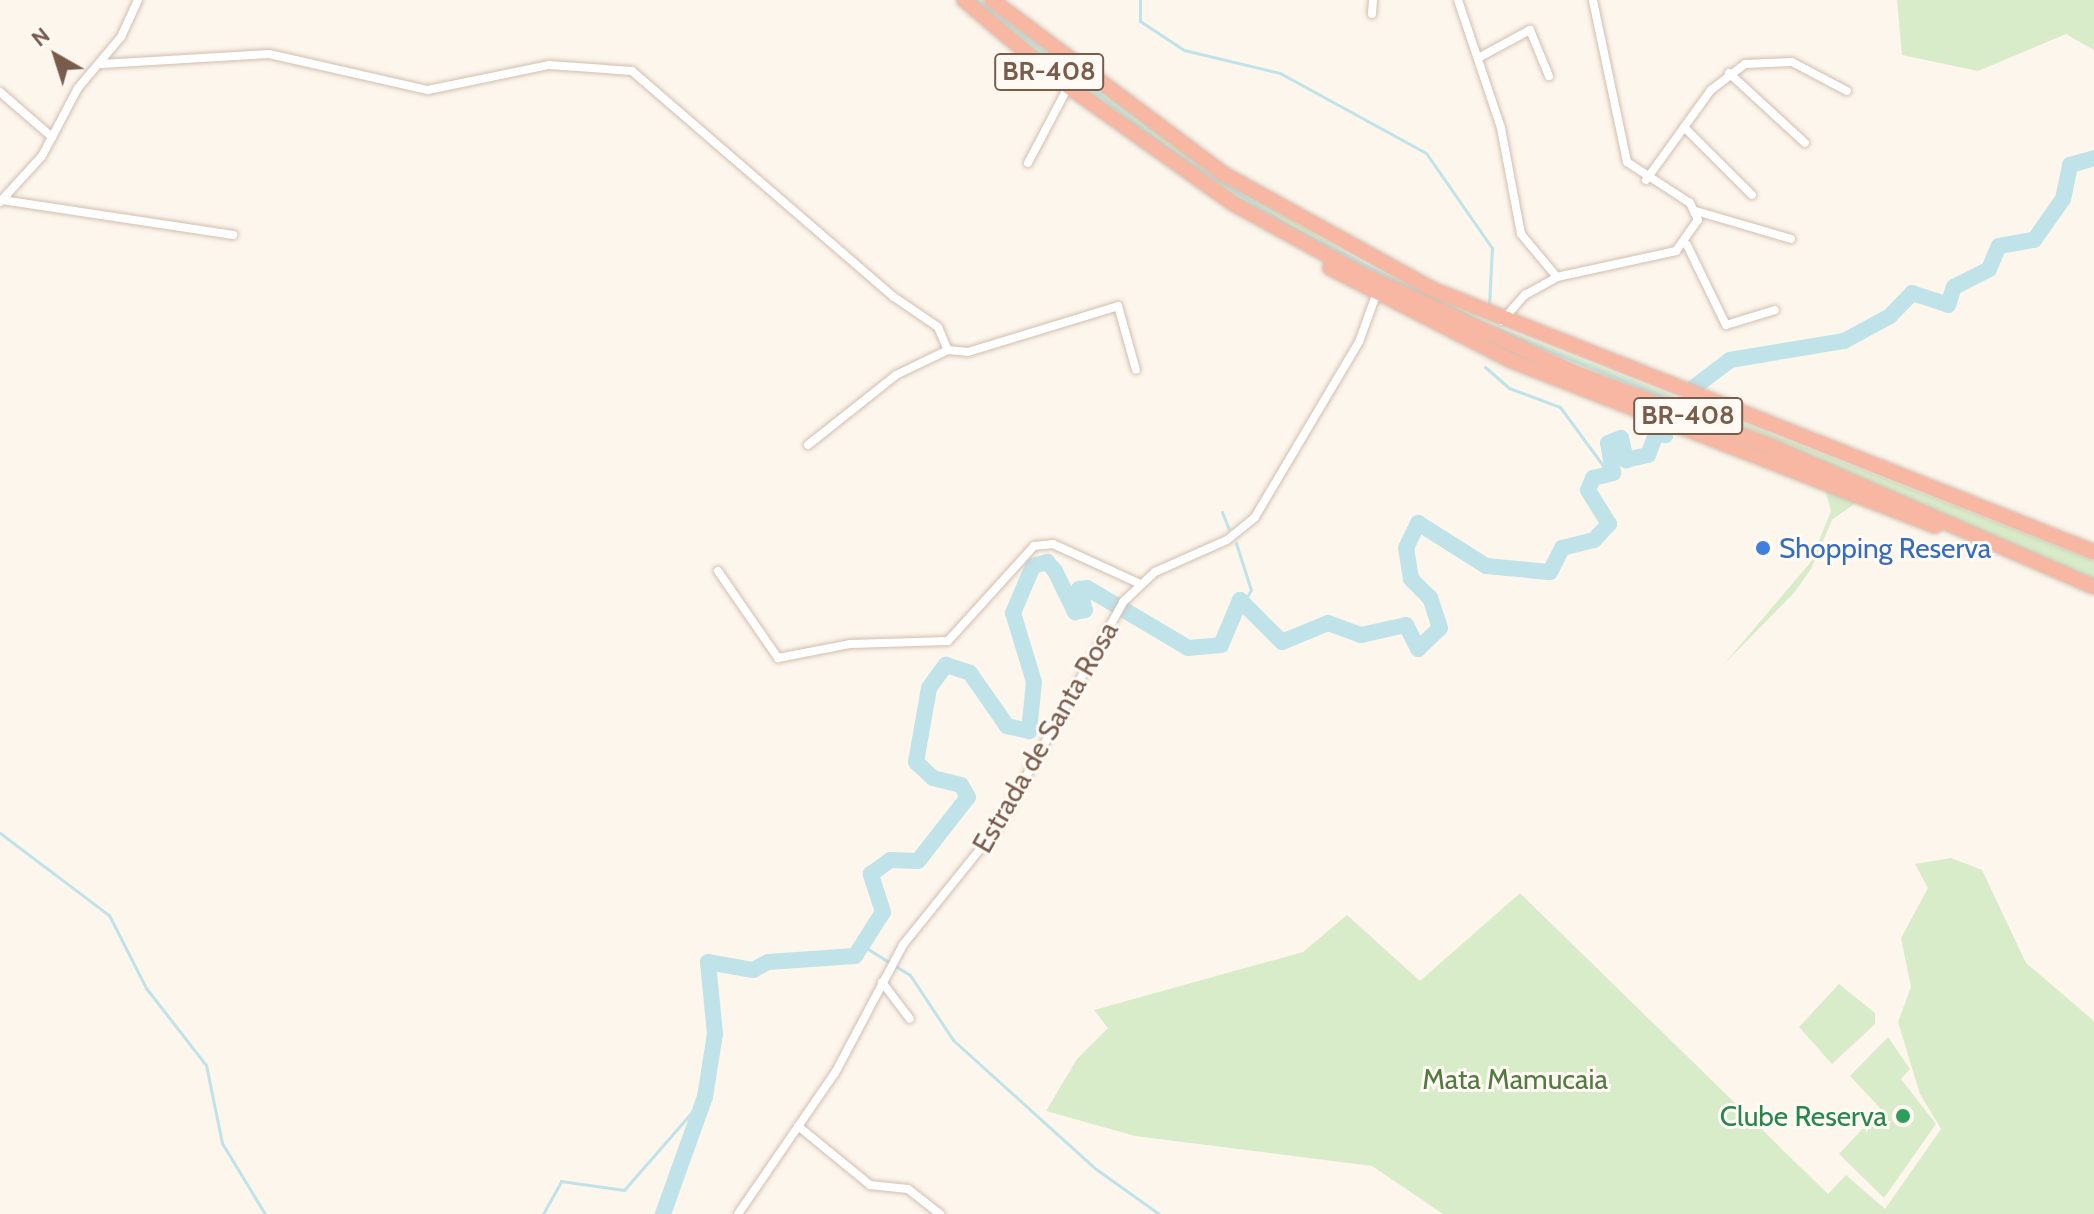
<!DOCTYPE html>
<html>
<head>
<meta charset="utf-8">
<style>
  body { margin:0 }
  #map { position:relative; width:2094px; height:1214px; overflow:hidden; background:#fdf6ec; font-family:Cabin,sans-serif }
  div>[style] { position:absolute }
  [style*='--x'] { left:calc(var(--x)*1px); top:calc(var(--y)*1px); width:calc(var(--w)*1px); rotate:calc(var(--a)*1deg) }
  .green>* { inset:0; background:#d8ecc9 }
  .stream>* { height:3px; margin:-1.5px; padding:0 1.5px; transform-origin:1.5px; border-radius:1.5px; background:#bfe3e8 }
  .river>* { height:16px; margin:-8px; padding:0 8px; transform-origin:8px; border-radius:8px; background:#bfe3e8 }
  .roads { filter:drop-shadow(0 0 2px #d1beb0) drop-shadow(0 0 2px #d1beb0) }
  .street>* { height:8px; margin:-4px; padding:0 4px; transform-origin:4px; border-radius:4px; background:#fff }
  .highway>* { height:14px; margin:-7px; padding:0 7px; transform-origin:7px; border-radius:7px; background:#f7b7a3 }
  .dots>* { width:22px; height:22px; translate:-50% -50%; box-sizing:border-box; border:4px solid #fffaf3; border-radius:50% }
  span { translate:-50% -50%; white-space:nowrap; text-align:center; line-height:1.15; -webkit-text-stroke:6px #fffaf3; paint-order:stroke }
  .shield-label span { padding:2px 6px; background:#fffaf3; border:2px solid; border-radius:6px; -webkit-text-stroke-width:0 }
  .shield-label { font-size:26px; color:#7a5c4d; font-weight:700 }
  .shop-label { font-size:28px; color:#366cbe }
  .left { translate:0 -50%; text-align:left }
  .street-label { font-size:28px; color:#7a5c4d }
  .park-label { font-size:28px; color:#537a41 }
  .leisure-label { font-size:28px; color:#27864d }
  .right { translate:-100% -50%; text-align:right }
  .north { position:absolute; left:16px; top:16px; width:80px; height:80px; -webkit-text-stroke:6px #fffaf3; paint-order:stroke; rotate:321deg; font-size:22px; font-weight:700; line-height:32px; text-align:center; color:#7a5c4d }
  .north::after { content:''; display:block; margin:auto; width:28px; height:36px; background:#7a5c4d; clip-path:polygon(50% 0,100% 100%,50% 72%,0 100%) }
</style>
</head>
<body>
<div id="map">
  <div class="green">
    <div style="clip-path:polygon(972px 0,984px 0,1214px 175px,1366px 264px,1481px 320px,2094px 561px,2094px 580px,1408px 294px,1232px 195px,1075px 87px)"></div>
    <div style="clip-path:polygon(1897px 0,2094px 0,2094px 50px,2066px 34px,1978px 71px,1902px 55px)"></div>
    <div style="clip-path:polygon(1823px 482px,1857px 502px,1832px 520px,1811px 569px,1794px 593px,1724px 664px,1810px 563px,1831px 511px)"></div>
    <div style="clip-path:polygon(1951px 858px,1982px 870px,2026px 963px,2094px 1021px,2094px 1214px,1443px 1214px,1372px 1166px,1135px 1136px,1046px 1111px,1077px 1059px,1108px 1028px,1094px 1010px,1303px 952px,1347px 915px,1420px 981px,1520px 893px,1828px 1194px,1846px 1175px,1885px 1209px,1941px 1129px,1920px 1094px,1898px 1022px,1911px 987px,1901px 938px,1928px 888px,1915px 864px)"></div>
    <div style="clip-path:polygon(1839px 984px,1875px 1013px,1875px 1024px,1832px 1064px,1799px 1027px)"></div>
    <div style="clip-path:polygon(1888px 1037px,1910px 1069px,1901px 1079px,1936px 1124px,1884px 1198px,1839px 1154px,1881px 1109px,1850px 1076px)"></div>
  </div>
  <div class="stream">
    <div style="--x:977;--y:0;--w:243;--a:37.8"></div>
    <div style="--x:1169;--y:149;--w:141;--a:32.6"></div>
    <div style="--x:1288;--y:225;--w:148;--a:27.4"></div>
    <div style="--x:1140;--y:0;--w:21;--a:90"></div>
    <div style="--x:1140;--y:21;--w:53;--a:33.4"></div>
    <div style="--x:1184;--y:50;--w:99;--a:13.5"></div>
    <div style="--x:1280;--y:73;--w:166;--a:28.7"></div>
    <div style="--x:1426;--y:153;--w:116;--a:55.2"></div>
    <div style="--x:1492;--y:248;--w:57;--a:93"></div>
    <div style="--x:1498;--y:330;--w:200;--a:21.7"></div>
    <div style="--x:1485;--y:367;--w:32;--a:41"></div>
    <div style="--x:1509;--y:388;--w:54;--a:20.4"></div>
    <div style="--x:1560;--y:407;--w:84;--a:53.7"></div>
    <div style="--x:1222;--y:512;--w:18;--a:68"></div>
    <div style="--x:1236;--y:543;--w:49;--a:72.3"></div>
    <div style="--x:1251;--y:590;--w:12;--a:121"></div>
    <div style="--x:0;--y:833;--w:136;--a:37"></div>
    <div style="--x:109;--y:915;--w:82;--a:63.1"></div>
    <div style="--x:146;--y:988;--w:98;--a:52.1"></div>
    <div style="--x:206;--y:1065;--w:80;--a:78.4"></div>
    <div style="--x:222;--y:1143;--w:83;--a:58.8"></div>
    <div style="--x:863;--y:946;--w:55;--a:31.7"></div>
    <div style="--x:910;--y:975;--w:78;--a:56.5"></div>
    <div style="--x:953;--y:1040;--w:193;--a:42.1"></div>
    <div style="--x:1096;--y:1169;--w:77;--a:35.5"></div>
    <div style="--x:543;--y:1214;--w:38;--a:-61"></div>
    <div style="--x:561;--y:1181;--w:64;--a:8.1"></div>
    <div style="--x:624;--y:1190;--w:123;--a:-48.9"></div>
  </div>
  <div class="river">
    <div style="--x:1693;--y:388;--w:46;--a:-37.1"></div>
    <div style="--x:1730;--y:360;--w:116;--a:-9.5"></div>
    <div style="--x:1844;--y:341;--w:52;--a:-28.5"></div>
    <div style="--x:1890;--y:316;--w:32;--a:-46"></div>
    <div style="--x:1912;--y:293;--w:38;--a:18"></div>
    <div style="--x:1948;--y:305;--w:19;--a:-72"></div>
    <div style="--x:1954;--y:287;--w:39;--a:-27"></div>
    <div style="--x:1989;--y:269;--w:25;--a:-67"></div>
    <div style="--x:1999;--y:246;--w:36;--a:-10"></div>
    <div style="--x:2034;--y:240;--w:50;--a:-54.7"></div>
    <div style="--x:2063;--y:199;--w:35;--a:-78"></div>
    <div style="--x:2070;--y:165;--w:25;--a:-16"></div>
    <div style="--x:663;--y:1214;--w:124;--a:-70.3"></div>
    <div style="--x:705;--y:1097;--w:64;--a:-81"></div>
    <div style="--x:715;--y:1034;--w:72;--a:-95.6"></div>
    <div style="--x:708;--y:962;--w:46;--a:10.1"></div>
    <div style="--x:753;--y:970;--w:17;--a:-28"></div>
    <div style="--x:768;--y:962;--w:87;--a:-3.9"></div>
    <div style="--x:855;--y:956;--w:52;--a:-57.5"></div>
    <div style="--x:883;--y:912;--w:40;--a:-108"></div>
    <div style="--x:871;--y:874;--w:24;--a:-36"></div>
    <div style="--x:890;--y:860;--w:28;--a:2"></div>
    <div style="--x:918;--y:861;--w:81;--a:-52"></div>
    <div style="--x:968;--y:797;--w:14;--a:-120"></div>
    <div style="--x:961;--y:785;--w:29;--a:-166"></div>
    <div style="--x:933;--y:778;--w:23;--a:-137"></div>
    <div style="--x:916;--y:762;--w:75;--a:-80"></div>
    <div style="--x:929;--y:688;--w:29;--a:-54"></div>
    <div style="--x:946;--y:665;--w:25;--a:18"></div>
    <div style="--x:970;--y:673;--w:65;--a:55.1"></div>
    <div style="--x:1007;--y:726;--w:23;--a:13"></div>
    <div style="--x:1029;--y:731;--w:49;--a:-84.2"></div>
    <div style="--x:1034;--y:682;--w:72;--a:-106.9"></div>
    <div style="--x:1013;--y:613;--w:51;--a:-66.9"></div>
    <div style="--x:1033;--y:566;--w:15;--a:-16"></div>
    <div style="--x:1047;--y:562;--w:12;--a:48"></div>
    <div style="--x:1055;--y:571;--w:46;--a:64"></div>
    <div style="--x:1075;--y:612;--w:10;--a:-11"></div>
    <div style="--x:1085;--y:610;--w:22;--a:-106"></div>
    <div style="--x:1079;--y:589;--w:8;--a:-7"></div>
    <div style="--x:1087;--y:588;--w:117;--a:30.7"></div>
    <div style="--x:1188;--y:648;--w:33;--a:-5"></div>
    <div style="--x:1221;--y:645;--w:49;--a:-67.1"></div>
    <div style="--x:1240;--y:600;--w:59;--a:45"></div>
    <div style="--x:1282;--y:642;--w:50;--a:-22.4"></div>
    <div style="--x:1328;--y:623;--w:35;--a:20"></div>
    <div style="--x:1361;--y:635;--w:46;--a:-12.5"></div>
    <div style="--x:1406;--y:625;--w:27;--a:63"></div>
    <div style="--x:1418;--y:649;--w:30;--a:-44"></div>
    <div style="--x:1440;--y:628;--w:32;--a:-108"></div>
    <div style="--x:1430;--y:598;--w:27;--a:-135"></div>
    <div style="--x:1411;--y:579;--w:31;--a:-99"></div>
    <div style="--x:1406;--y:548;--w:28;--a:-64"></div>
    <div style="--x:1418;--y:523;--w:80;--a:32.3"></div>
    <div style="--x:1486;--y:566;--w:64;--a:5.4"></div>
    <div style="--x:1550;--y:572;--w:27;--a:-63"></div>
    <div style="--x:1562;--y:548;--w:33;--a:-14"></div>
    <div style="--x:1594;--y:540;--w:22;--a:-47"></div>
    <div style="--x:1609;--y:524;--w:40;--a:-122"></div>
    <div style="--x:1588;--y:490;--w:13;--a:-67"></div>
    <div style="--x:1593;--y:478;--w:21;--a:-14"></div>
    <div style="--x:1613;--y:473;--w:30;--a:-99"></div>
    <div style="--x:1608;--y:443;--w:14;--a:-21"></div>
    <div style="--x:1621;--y:438;--w:23;--a:77"></div>
    <div style="--x:1626;--y:460;--w:23;--a:-13"></div>
    <div style="--x:1648;--y:455;--w:25;--a:-69"></div>
    <div style="--x:1657;--y:432;--w:9;--a:21"></div>
  </div>
  <div class="roads">
    <div class="street">
      <div style="--x:1458;--y:0;--w:135;--a:71.4"></div>
      <div style="--x:1501;--y:128;--w:108;--a:79.3"></div>
      <div style="--x:1521;--y:234;--w:56;--a:50.1"></div>
      <div style="--x:1372;--y:14;--w:14;--a:-86"></div>
      <div style="--x:1480;--y:57;--w:57;--a:-28.4"></div>
      <div style="--x:1530;--y:30;--w:50;--a:67.6"></div>
      <div style="--x:102;--y:64;--w:167;--a:-3.4"></div>
      <div style="--x:269;--y:54;--w:163;--a:12.8"></div>
      <div style="--x:428;--y:90;--w:124;--a:-11.7"></div>
      <div style="--x:549;--y:65;--w:83;--a:4.1"></div>
      <div style="--x:632;--y:71;--w:346;--a:40.8"></div>
      <div style="--x:894;--y:297;--w:53;--a:34.3"></div>
      <div style="--x:938;--y:327;--w:25;--a:67"></div>
      <div style="--x:948;--y:350;--w:20;--a:6"></div>
      <div style="--x:968;--y:352;--w:157;--a:-17"></div>
      <div style="--x:1118;--y:306;--w:66;--a:74.3"></div>
      <div style="--x:1729;--y:73;--w:103;--a:42.6"></div>
      <div style="--x:0;--y:92;--w:69;--a:40.9"></div>
      <div style="--x:1684;--y:127;--w:96;--a:45"></div>
      <div style="--x:1028;--y:163;--w:86;--a:-62.2"></div>
      <div style="--x:1646;--y:180;--w:111;--a:-54.2"></div>
      <div style="--x:1711;--y:90;--w:43;--a:-37.4"></div>
      <div style="--x:1745;--y:64;--w:47;--a:-2.4"></div>
      <div style="--x:1792;--y:62;--w:62;--a:27.8"></div>
      <div style="--x:2;--y:200;--w:234;--a:8.6"></div>
      <div style="--x:0;--y:202;--w:62;--a:-47.6"></div>
      <div style="--x:42;--y:156;--w:77;--a:-62.1"></div>
      <div style="--x:78;--y:88;--w:67;--a:-49.9"></div>
      <div style="--x:121;--y:37;--w:41;--a:-65.3"></div>
      <div style="--x:1696;--y:211;--w:99;--a:16.4"></div>
      <div style="--x:1687;--y:245;--w:89;--a:64"></div>
      <div style="--x:1726;--y:325;--w:51;--a:-17"></div>
      <div style="--x:1502;--y:321;--w:35;--a:-49"></div>
      <div style="--x:1525;--y:295;--w:37;--a:-29"></div>
      <div style="--x:1557;--y:277;--w:122;--a:-12.3"></div>
      <div style="--x:1676;--y:251;--w:38;--a:-55"></div>
      <div style="--x:1698;--y:220;--w:19;--a:-115"></div>
      <div style="--x:1690;--y:203;--w:75;--a:-146.9"></div>
      <div style="--x:1627;--y:162;--w:166;--a:-101.9"></div>
      <div style="--x:808;--y:445;--w:112;--a:-38.5"></div>
      <div style="--x:896;--y:375;--w:58;--a:-25.7"></div>
      <div style="--x:718;--y:571;--w:106;--a:55.4"></div>
      <div style="--x:778;--y:658;--w:73;--a:-11"></div>
      <div style="--x:850;--y:644;--w:98;--a:-1.8"></div>
      <div style="--x:948;--y:641;--w:128;--a:-47.8"></div>
      <div style="--x:1034;--y:546;--w:19;--a:-6"></div>
      <div style="--x:1053;--y:544;--w:94;--a:24.6"></div>
      <div style="--x:882;--y:982;--w:46;--a:52.9"></div>
      <div style="--x:798;--y:1126;--w:93;--a:39.3"></div>
      <div style="--x:870;--y:1185;--w:38;--a:6"></div>
      <div style="--x:908;--y:1189;--w:41;--a:38"></div>
      <div style="--x:738;--y:1214;--w:171;--a:-55.5"></div>
      <div style="--x:835;--y:1073;--w:145;--a:-62"></div>
      <div style="--x:903;--y:945;--w:151;--a:-51.2"></div>
      <div style="--x:998;--y:827;--w:257;--a:-60.9"></div>
      <div style="--x:1123;--y:602;--w:44;--a:-43.2"></div>
      <div style="--x:1155;--y:572;--w:79;--a:-24"></div>
      <div style="--x:1227;--y:540;--w:36;--a:-39"></div>
      <div style="--x:1255;--y:517;--w:204;--a:-59.3"></div>
      <div style="--x:1359;--y:342;--w:50;--a:-70.1"></div>
    </div>
    <div class="highway">
      <div style="--x:964;--y:0;--w:119;--a:40.2"></div>
      <div style="--x:1055;--y:77;--w:217;--a:35.4"></div>
      <div style="--x:1232;--y:203;--w:149;--a:28.8"></div>
      <div style="--x:1363;--y:275;--w:234;--a:24.8"></div>
      <div style="--x:1575;--y:373;--w:208;--a:20.5"></div>
      <div style="--x:1770;--y:446;--w:353;--a:23.5"></div>
      <div style="--x:992;--y:0;--w:288;--a:36.9"></div>
      <div style="--x:1222;--y:173;--w:242;--a:28.9"></div>
      <div style="--x:1434;--y:290;--w:710;--a:21.65"></div>
      <div style="--x:1330;--y:268;--w:204;--a:27.1"></div>
      <div style="--x:1512;--y:361;--w:454;--a:21.3"></div>
    </div>
  </div>
  <div class="dots">
    <div style="left:1763px;top:548px;background:#3f7fe0"></div>
    <div style="left:1903px;top:1116px;background:#2e9e5b"></div>
  </div>
  <div class="shield-label">
    <span style="left:1049px;top:72px">BR-408</span>
    <span style="left:1688px;top:416px">BR-408</span>
  </div>
  <div class="shop-label">
    <span class="left" style="left:1779px;top:548px">Shopping Reserva</span>
  </div>
  <div class="street-label">
    <span style="left:1045px;top:737px;rotate:-60deg">Estrada de Santa Rosa</span>
  </div>
  <div class="park-label">
    <span style="left:1515px;top:1079px">Mata Mamucaia</span>
  </div>
  <div class="leisure-label">
    <span class="right" style="left:1887px;top:1116px">Clube Reserva</span>
  </div>
  <div class="north">N</div>
</div>
</body>
</html>
